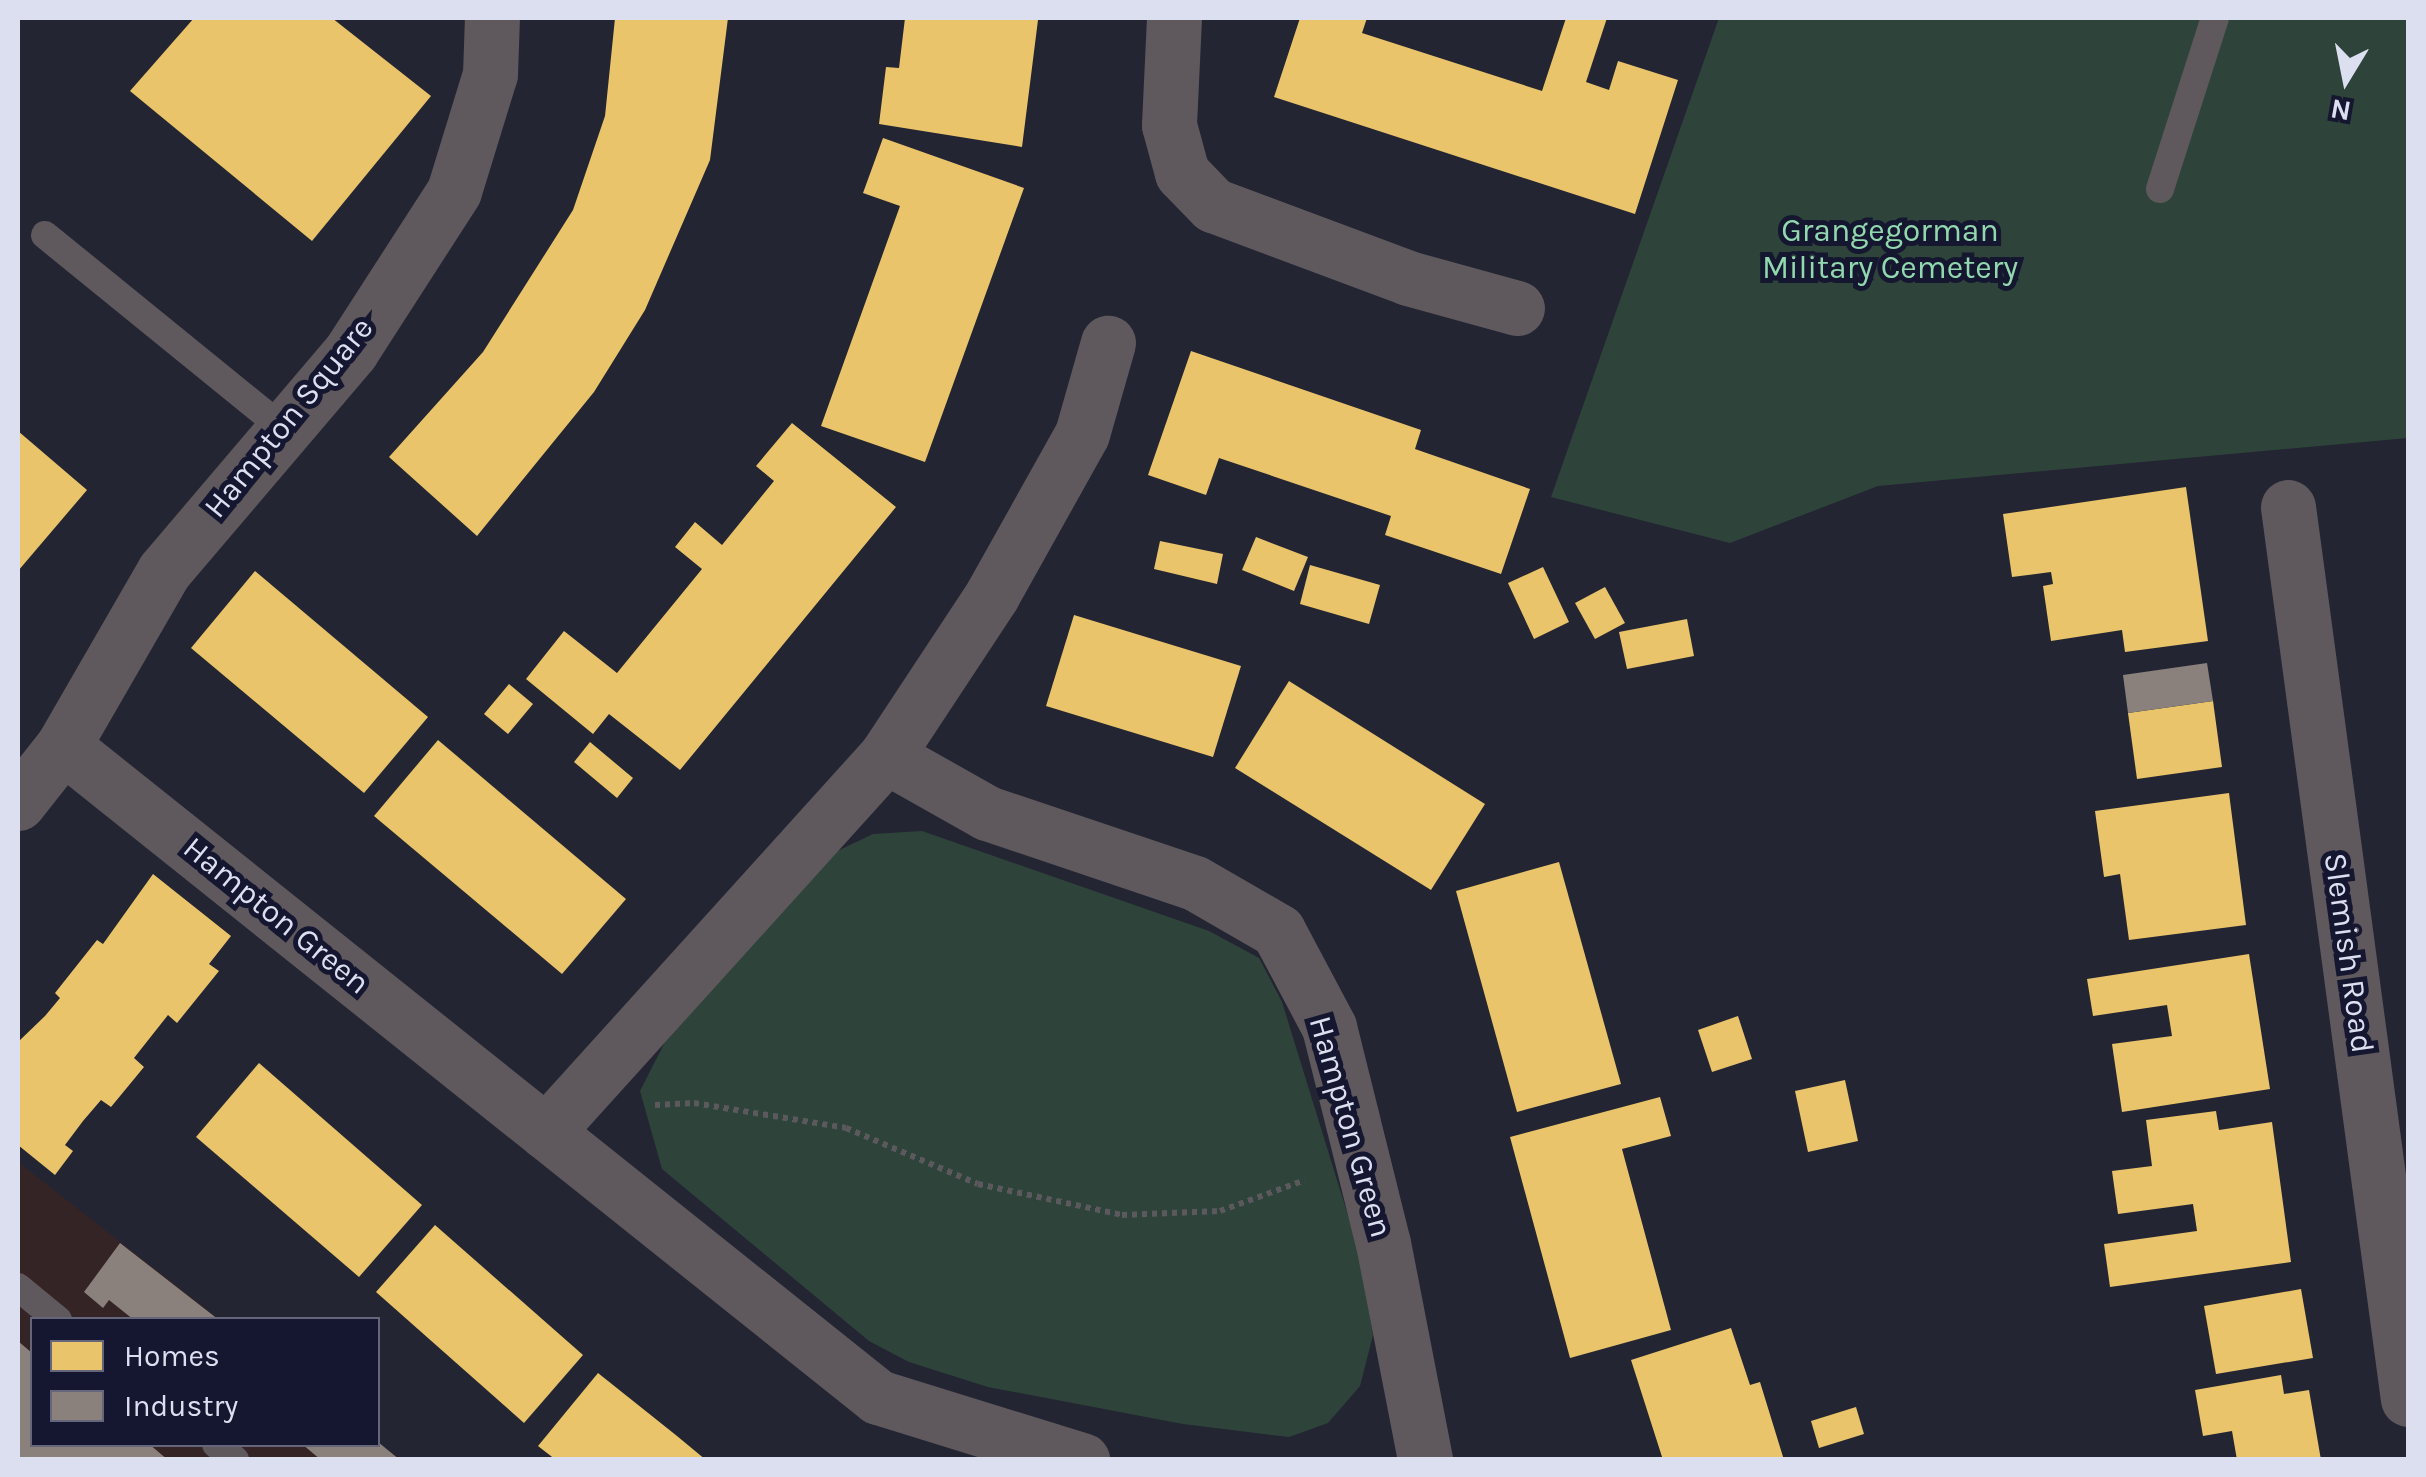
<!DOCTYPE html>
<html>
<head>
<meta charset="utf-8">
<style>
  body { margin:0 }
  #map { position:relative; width:2426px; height:1477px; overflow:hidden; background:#242533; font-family:Karla,sans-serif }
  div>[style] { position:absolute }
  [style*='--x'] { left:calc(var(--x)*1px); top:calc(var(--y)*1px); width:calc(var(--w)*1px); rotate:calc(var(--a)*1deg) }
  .industrial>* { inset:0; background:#352425 }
  .green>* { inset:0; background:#2e443a }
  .homes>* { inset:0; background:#e9c46a }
  .industry>* { inset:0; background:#8a817c }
  .path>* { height:6px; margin-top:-3px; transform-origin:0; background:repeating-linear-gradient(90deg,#5b585e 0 5px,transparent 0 10px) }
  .lane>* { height:28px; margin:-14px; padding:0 14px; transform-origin:14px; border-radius:14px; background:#5f595e }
  .street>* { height:55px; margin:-27.5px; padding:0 27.5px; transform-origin:27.5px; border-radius:27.5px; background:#5f595e }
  span { translate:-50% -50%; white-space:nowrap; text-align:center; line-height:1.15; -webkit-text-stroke:10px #15162f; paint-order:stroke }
  .park-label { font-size:32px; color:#92d8af }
  .street-label { font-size:32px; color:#dcdff0 }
  .frame { position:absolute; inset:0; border:20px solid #dcdff0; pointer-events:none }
  .legend { position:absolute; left:30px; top:1317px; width:350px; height:130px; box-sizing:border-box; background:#15162f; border:2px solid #65667c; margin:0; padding:12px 18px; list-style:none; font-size:30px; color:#dcdff0 }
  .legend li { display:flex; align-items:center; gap:20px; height:50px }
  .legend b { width:50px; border:2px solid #65667c }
  .north { position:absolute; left:2296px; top:30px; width:100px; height:100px; -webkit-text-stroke:8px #15162f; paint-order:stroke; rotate:190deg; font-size:28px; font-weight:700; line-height:40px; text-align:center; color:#dcdff0 }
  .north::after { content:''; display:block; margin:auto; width:35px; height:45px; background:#dcdff0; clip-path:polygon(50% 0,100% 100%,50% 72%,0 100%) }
</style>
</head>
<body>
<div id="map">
  <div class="industrial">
    <div style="clip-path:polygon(18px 1162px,219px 1319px,32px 1320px,32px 1444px,378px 1442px,400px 1459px,18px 1459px)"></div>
  </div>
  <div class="green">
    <div style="clip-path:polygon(1719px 18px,2408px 18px,2408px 438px,1878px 486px,1730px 543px,1551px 497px)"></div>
    <div style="clip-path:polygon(922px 831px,1209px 931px,1259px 958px,1282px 1002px,1358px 1248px,1373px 1335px,1360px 1386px,1328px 1423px,1289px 1437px,1183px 1424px,988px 1387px,909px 1362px,869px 1341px,662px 1169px,640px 1091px,664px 1044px,825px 857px,873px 834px)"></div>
  </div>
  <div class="homes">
    <div style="clip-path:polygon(194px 18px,332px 18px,431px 96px,312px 241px,130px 91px)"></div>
    <div style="clip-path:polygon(615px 18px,728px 18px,710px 160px,645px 310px,594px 392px,477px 536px,389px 457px,483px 352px,573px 210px,605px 116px)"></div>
    <div style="clip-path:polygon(905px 18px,1038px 20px,1022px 147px,879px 124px,886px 67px,899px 68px)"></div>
    <div style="clip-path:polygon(1300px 18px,1367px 18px,1362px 33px,1542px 91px,1566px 18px,1607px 18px,1586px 82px,1609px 90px,1618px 61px,1678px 80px,1635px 214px,1274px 97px)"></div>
    <div style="clip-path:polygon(883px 138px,1024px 188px,925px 462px,821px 426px,900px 206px,863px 193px)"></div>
    <div style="clip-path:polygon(1191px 351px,1421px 430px,1415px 449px,1530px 489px,1501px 574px,1385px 535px,1391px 516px,1219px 458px,1206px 495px,1148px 475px)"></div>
    <div style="clip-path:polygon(792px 423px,896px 507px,680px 770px,609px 714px,593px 734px,526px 679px,564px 631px,617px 673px,702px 569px,675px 547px,695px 522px,722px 545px,774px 481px,756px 466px)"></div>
    <div style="clip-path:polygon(18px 431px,87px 490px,18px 571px)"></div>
    <div style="clip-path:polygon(2186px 487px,2208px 641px,2125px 652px,2122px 630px,2051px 641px,2043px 586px,2053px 584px,2051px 572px,2012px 577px,2003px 514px)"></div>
    <div style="clip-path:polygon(1256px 537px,1308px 557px,1294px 591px,1242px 570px)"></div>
    <div style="clip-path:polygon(1160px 541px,1223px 554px,1217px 584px,1154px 569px)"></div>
    <div style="clip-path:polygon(1310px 565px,1380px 585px,1369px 624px,1300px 604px)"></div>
    <div style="clip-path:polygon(1543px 567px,1569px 622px,1534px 639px,1508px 583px)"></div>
    <div style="clip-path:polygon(255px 571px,428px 717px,364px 793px,191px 648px)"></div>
    <div style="clip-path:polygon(1605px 587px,1625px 623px,1595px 639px,1575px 603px)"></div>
    <div style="clip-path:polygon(1074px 615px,1241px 666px,1213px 757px,1046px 706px)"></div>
    <div style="clip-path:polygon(1687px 619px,1694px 656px,1627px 669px,1619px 632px)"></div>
    <div style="clip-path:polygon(1289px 681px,1485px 804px,1431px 890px,1235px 768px)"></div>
    <div style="clip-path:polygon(509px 684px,533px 704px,508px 734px,484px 714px)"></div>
    <div style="clip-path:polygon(2213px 701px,2222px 767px,2137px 779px,2128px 713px)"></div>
    <div style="clip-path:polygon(438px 740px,626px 899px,562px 974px,374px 816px)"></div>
    <div style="clip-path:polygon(590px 742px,633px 778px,617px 798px,574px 762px)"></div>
    <div style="clip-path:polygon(2229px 793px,2246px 925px,2129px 940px,2120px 874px,2104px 877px,2095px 811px)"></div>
    <div style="clip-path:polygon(1559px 862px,1621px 1084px,1517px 1112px,1456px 891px)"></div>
    <div style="clip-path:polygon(153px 874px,231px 936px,209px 964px,219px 971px,177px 1023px,168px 1015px,134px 1058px,144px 1067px,111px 1107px,101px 1100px,83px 1121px,65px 1145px,73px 1151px,55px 1175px,18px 1145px,18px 1042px,45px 1016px,60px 998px,55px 993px,97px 940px,103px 944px)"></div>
    <div style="clip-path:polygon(2249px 954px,2270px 1089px,2122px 1112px,2112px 1044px,2172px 1036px,2167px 1005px,2093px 1016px,2087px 979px)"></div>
    <div style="clip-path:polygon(1738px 1016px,1752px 1059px,1712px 1072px,1698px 1030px)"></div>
    <div style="clip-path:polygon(259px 1063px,422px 1205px,359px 1277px,196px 1137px)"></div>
    <div style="clip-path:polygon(1845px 1080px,1858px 1141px,1808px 1152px,1795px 1091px)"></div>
    <div style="clip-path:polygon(1660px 1097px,1671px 1136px,1622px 1149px,1671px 1330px,1570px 1358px,1510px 1137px)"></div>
    <div style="clip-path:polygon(2216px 1111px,2219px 1130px,2272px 1122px,2291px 1262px,2110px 1287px,2104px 1244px,2197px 1231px,2193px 1204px,2118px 1214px,2112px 1171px,2152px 1166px,2146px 1120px)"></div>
    <div style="clip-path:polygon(435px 1225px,583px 1355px,524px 1423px,376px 1292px)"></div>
    <div style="clip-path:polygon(2301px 1289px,2313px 1358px,2216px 1374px,2204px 1306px)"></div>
    <div style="clip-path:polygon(1731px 1328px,1750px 1385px,1760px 1382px,1784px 1460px,1663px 1460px,1631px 1360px)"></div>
    <div style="clip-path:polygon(598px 1373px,677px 1436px,706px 1460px,556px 1460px,538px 1446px)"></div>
    <div style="clip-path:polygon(2281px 1375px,2284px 1394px,2309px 1390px,2321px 1460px,2237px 1460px,2232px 1431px,2203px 1436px,2195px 1390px)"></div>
    <div style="clip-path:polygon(1856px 1407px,1864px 1434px,1819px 1448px,1811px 1421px)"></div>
  </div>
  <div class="industry">
    <div style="clip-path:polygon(2207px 663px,2213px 701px,2128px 713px,2123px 675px)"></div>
    <div style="clip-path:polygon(120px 1243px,219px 1320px,134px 1320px,109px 1300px,103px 1308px,84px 1292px)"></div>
    <div style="clip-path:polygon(18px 1341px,32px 1353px,32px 1444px,149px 1444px,168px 1460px,18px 1460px)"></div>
    <div style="clip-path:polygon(378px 1442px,400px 1460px,321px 1460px,302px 1444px)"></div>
  </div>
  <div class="path">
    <div style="--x:655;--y:1105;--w:39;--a:-3"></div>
    <div style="--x:694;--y:1103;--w:154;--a:9.3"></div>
    <div style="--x:846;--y:1128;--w:143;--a:23"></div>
    <div style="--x:978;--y:1184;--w:147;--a:12.1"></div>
    <div style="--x:1122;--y:1215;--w:98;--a:-2.3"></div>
    <div style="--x:1220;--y:1211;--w:90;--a:-20"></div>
  </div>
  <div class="lane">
    <div style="--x:2160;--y:189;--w:180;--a:-72.2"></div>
    <div style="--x:45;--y:235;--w:309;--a:39.1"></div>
    <div style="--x:18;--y:1287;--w:52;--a:39.5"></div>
    <div style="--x:216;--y:1444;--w:25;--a:40"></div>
  </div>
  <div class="street">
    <div style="--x:1174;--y:18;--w:107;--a:92.7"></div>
    <div style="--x:1169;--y:125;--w:50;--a:74.8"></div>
    <div style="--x:1182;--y:173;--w:45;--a:45.9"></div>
    <div style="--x:1213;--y:205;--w:208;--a:20.5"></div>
    <div style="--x:1408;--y:278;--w:113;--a:15.4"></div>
    <div style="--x:2288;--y:507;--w:900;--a:82.34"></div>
    <div style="--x:63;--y:746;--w:1043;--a:38.62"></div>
    <div style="--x:878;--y:1397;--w:214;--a:17.2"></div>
    <div style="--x:886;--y:756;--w:116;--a:29.4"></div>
    <div style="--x:987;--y:813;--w:219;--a:18.6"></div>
    <div style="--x:1195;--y:883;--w:96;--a:30"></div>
    <div style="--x:1278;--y:931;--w:109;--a:62"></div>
    <div style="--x:1329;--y:1027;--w:223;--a:76"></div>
    <div style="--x:1383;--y:1243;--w:221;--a:79"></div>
    <div style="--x:18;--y:803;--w:73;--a:-51.7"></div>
    <div style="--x:63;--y:746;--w:202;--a:-60"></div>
    <div style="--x:164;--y:571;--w:289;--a:-49.6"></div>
    <div style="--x:351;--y:351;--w:190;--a:-57.2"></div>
    <div style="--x:454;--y:191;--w:122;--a:-72.9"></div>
    <div style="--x:490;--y:74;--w:56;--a:-88"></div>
    <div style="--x:546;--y:1132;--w:507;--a:-47.88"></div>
    <div style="--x:886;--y:756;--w:193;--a:-56.6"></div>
    <div style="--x:992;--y:595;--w:184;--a:-60.8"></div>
    <div style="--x:1082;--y:434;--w:95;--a:-74.1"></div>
  </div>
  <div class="park-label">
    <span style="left:1890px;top:250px">Grangegorman<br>Military Cemetery</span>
  </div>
  <div class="street-label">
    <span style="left:289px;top:418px;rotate:-51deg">Hampton Square</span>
    <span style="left:276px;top:916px;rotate:39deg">Hampton Green</span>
    <span style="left:2348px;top:953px;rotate:82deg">Slemish Road</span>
    <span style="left:1350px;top:1127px;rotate:74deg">Hampton Green</span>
  </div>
  <div class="frame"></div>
  <ul class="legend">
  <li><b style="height:28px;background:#e9c46a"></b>Homes</li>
  <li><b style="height:28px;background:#8a817c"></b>Industry</li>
  </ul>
  <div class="north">N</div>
</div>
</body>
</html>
